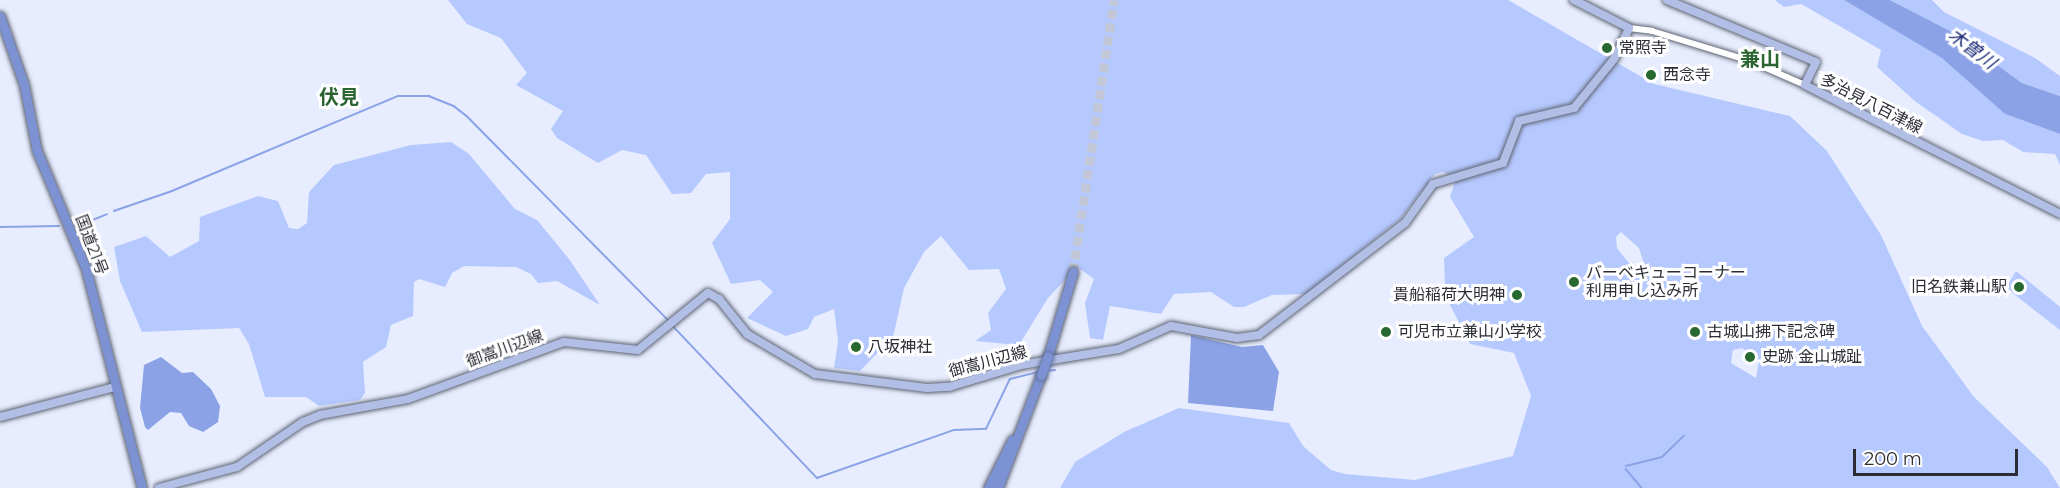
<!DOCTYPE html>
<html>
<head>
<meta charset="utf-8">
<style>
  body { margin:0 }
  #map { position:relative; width:2060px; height:488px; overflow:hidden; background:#e7edfe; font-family:Montserrat,"Noto Sans JP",sans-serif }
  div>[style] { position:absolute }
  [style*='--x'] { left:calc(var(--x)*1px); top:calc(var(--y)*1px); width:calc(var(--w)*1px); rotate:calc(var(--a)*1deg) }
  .green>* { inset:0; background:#b6c9ff }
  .water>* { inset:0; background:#8ba2e7 }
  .stream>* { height:1.5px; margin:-0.75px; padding:0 0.75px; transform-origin:0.75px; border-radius:0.75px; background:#8ba2e7 }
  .highway-tunnel>* { height:9px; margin-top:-4.5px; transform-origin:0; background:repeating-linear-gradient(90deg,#c1c7d6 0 9px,transparent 0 13.5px) }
  .roads { filter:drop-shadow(0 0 2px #5f6472) drop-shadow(0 0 2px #5f6472) }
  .minor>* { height:6px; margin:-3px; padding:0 3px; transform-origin:3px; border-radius:3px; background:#fff }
  .major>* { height:8px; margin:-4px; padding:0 4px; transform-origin:4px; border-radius:4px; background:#b1bee5 }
  .highway>* { height:9px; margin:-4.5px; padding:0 4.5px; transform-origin:4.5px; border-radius:4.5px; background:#7d92d3 }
  .bridges { filter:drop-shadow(0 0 2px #606f9b) drop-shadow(0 0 2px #606f9b) }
  .highway-bridge>* { height:9px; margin:-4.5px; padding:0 4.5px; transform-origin:4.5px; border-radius:4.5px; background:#7d92d3 }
  .dots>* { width:16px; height:16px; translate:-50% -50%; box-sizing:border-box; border:3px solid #fff; border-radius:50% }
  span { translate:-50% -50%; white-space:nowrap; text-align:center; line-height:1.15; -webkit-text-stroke:6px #fff; paint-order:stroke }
  .poi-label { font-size:16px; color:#2b2d34 }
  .left { translate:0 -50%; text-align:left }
  .right { translate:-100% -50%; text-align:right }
  .street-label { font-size:16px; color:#2b2d34 }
  .water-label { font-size:18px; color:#1e2d7b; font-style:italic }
  .quarter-label { font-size:20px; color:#2b6532; font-weight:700 }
  .scale { position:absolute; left:1853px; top:449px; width:165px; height:27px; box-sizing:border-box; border:3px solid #2b2d34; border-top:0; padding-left:8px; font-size:18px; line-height:21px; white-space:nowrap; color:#2b2d34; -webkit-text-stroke:4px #fff; paint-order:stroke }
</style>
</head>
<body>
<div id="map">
  <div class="green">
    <div style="clip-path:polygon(evenodd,448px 0,1508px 0,1654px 84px,1790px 116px,1827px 151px,1881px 235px,1922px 326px,1974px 397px,2047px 467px,2060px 488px,1060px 488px,1075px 462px,1124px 432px,1179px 408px,1289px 423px,1303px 446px,1331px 470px,1345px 474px,1415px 480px,1513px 456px,1531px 396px,1514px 353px,1470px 344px,1449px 303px,1445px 286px,1444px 258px,1474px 237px,1450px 197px,1456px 178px,1443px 172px,1435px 174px,1400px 219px,1306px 294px,1272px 295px,1244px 307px,1234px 307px,1211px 292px,1174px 294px,1161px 314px,1110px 306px,1103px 340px,1090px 338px,1085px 303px,1094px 279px,1077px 267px,1048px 298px,1019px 345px,975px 341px,991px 330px,988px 313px,1006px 289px,999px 269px,969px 270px,941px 236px,924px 252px,904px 288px,893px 337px,860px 371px,834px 368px,838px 341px,834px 309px,814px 317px,808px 329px,786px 336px,747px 318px,773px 292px,760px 280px,731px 284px,712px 243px,730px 219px,730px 172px,706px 174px,691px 193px,672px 194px,646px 155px,622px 150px,598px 163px,557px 138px,551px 129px,563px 111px,516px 85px,527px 73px,501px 38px,467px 24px,448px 0,1621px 232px,1639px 248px,1646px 271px,1640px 277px,1617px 248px,1616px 237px,1621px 232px,448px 0,1742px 348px,1759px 361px,1756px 378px,1731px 363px,1733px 350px,1742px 348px)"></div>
    <div style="clip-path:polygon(1775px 0,1844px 0,1942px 57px,2005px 114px,2060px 134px,2060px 165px,2055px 154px,2023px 152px,2003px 140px,1983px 141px,1962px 134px,1916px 102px,1877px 67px,1881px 50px,1810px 9px,1801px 4px,1784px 7px)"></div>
    <div style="clip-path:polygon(1890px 0,1932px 0,1944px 12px,2035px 58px,2060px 76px,2060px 96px,2022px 83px,1952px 32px)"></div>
    <div style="clip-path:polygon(451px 142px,469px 154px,515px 209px,537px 220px,569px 259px,600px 305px,557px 281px,538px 283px,531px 274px,516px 267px,464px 266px,452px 273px,445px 287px,419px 279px,414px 282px,413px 316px,391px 325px,386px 347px,363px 362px,365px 393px,360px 400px,319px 406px,306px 397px,265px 397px,249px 344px,239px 328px,142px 332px,120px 281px,114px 247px,146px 236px,170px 257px,199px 241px,200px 217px,258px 196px,278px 201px,289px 228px,298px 229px,307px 223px,309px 192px,334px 165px,411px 145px)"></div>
    <div style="clip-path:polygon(2016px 271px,2060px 307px,2060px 330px,2006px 288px)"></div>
  </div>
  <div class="water">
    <div style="clip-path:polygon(1844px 0,1890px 0,1952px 32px,2022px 83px,2060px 96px,2060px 134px,2005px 114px,1942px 58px)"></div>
    <div style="clip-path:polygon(1191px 335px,1242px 347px,1263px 345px,1279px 372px,1273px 411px,1188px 403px)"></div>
    <div style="clip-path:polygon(161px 357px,182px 373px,193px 372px,211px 389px,220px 406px,218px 422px,203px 432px,189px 426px,181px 413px,170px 412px,148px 430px,145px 427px,140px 408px,144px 365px)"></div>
  </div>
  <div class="stream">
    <div style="--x:114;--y:211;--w:61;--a:-19"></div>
    <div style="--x:172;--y:191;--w:245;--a:-22.8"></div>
    <div style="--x:398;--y:96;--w:31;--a:0"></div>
    <div style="--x:429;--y:96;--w:27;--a:22"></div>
    <div style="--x:454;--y:106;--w:16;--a:38"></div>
    <div style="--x:467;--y:116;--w:286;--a:45.4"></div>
    <div style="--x:78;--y:226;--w:31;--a:-22"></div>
    <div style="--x:0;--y:227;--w:59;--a:-1"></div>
    <div style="--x:673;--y:326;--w:209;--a:46.5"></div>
    <div style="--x:817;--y:478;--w:145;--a:-19.3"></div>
    <div style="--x:954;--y:430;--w:32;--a:-2"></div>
    <div style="--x:986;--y:429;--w:55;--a:-64.4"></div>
    <div style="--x:1010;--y:379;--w:30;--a:-14"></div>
    <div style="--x:1046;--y:371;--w:9;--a:-6"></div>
    <div style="--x:1626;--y:466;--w:37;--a:-14"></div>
    <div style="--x:1662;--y:457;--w:30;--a:-44"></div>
    <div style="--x:1626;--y:469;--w:25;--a:50"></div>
  </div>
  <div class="highway-tunnel">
    <div style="--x:1073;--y:272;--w:275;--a:-81.4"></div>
  </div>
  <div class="roads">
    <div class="minor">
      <div style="--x:1629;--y:28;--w:23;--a:7"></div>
      <div style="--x:1652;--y:31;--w:102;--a:17"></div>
      <div style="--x:1750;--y:61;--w:60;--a:23.6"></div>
    </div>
    <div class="major">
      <div style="--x:1667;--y:0;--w:161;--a:22.6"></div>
      <div style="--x:1816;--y:62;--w:25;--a:116"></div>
      <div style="--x:1805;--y:85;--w:286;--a:26.8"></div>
      <div style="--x:0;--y:417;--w:118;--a:-14.7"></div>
      <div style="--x:159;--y:488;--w:81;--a:-15.1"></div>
      <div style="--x:237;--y:467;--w:80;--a:-34.3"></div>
      <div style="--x:303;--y:422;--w:18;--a:-22"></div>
      <div style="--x:320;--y:415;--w:89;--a:-10.3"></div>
      <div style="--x:408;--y:399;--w:166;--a:-20.1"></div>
      <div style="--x:564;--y:342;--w:74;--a:6.2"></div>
      <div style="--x:638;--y:350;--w:90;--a:-39.2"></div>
      <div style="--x:708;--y:293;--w:13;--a:29"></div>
      <div style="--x:719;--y:299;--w:45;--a:51.3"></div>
      <div style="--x:747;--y:334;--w:79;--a:30.5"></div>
      <div style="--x:815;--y:374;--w:113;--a:7.1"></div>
      <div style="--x:927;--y:388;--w:22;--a:-3"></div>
      <div style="--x:949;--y:387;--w:75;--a:-17"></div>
      <div style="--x:1021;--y:365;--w:99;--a:-9.3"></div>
      <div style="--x:1119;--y:349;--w:57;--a:-23.9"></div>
      <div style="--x:1171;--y:326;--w:67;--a:10.3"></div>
      <div style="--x:1237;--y:338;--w:22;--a:-8"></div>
      <div style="--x:1259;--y:335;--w:184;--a:-37.5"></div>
      <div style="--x:1405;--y:223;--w:48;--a:-54.3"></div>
      <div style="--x:1433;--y:184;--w:73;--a:-16.7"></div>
      <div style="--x:1503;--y:163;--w:45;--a:-69.1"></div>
      <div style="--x:1519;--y:121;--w:57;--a:-13.3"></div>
      <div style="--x:1574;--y:108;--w:63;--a:-50.8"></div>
      <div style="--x:1614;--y:59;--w:34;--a:-64"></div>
      <div style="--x:1629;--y:28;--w:62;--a:-153"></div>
    </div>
    <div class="highway">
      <div style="--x:0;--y:16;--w:73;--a:70.8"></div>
      <div style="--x:24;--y:85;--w:67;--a:78.9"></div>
      <div style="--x:37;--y:151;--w:128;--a:67.4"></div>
      <div style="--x:86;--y:269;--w:226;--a:75.7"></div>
      <div style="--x:1048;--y:356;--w:88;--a:-73.4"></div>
      <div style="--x:988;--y:488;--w:54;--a:-63.4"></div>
      <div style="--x:998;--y:488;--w:121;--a:-69.2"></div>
    </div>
  </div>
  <div class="bridges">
    <div class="highway-bridge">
      <div style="--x:1041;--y:375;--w:20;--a:-70"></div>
    </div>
  </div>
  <div class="dots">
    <div style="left:1607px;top:48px;background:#286831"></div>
    <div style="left:1651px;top:75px;background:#286831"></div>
    <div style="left:1574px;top:282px;background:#286831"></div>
    <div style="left:2019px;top:287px;background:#286831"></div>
    <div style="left:1517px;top:295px;background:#286831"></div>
    <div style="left:1386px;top:332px;background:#286831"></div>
    <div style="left:1695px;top:332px;background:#286831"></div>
    <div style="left:856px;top:347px;background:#286831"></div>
    <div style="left:1750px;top:357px;background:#286831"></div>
  </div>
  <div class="poi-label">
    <span class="left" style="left:1619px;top:48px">常照寺</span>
    <span class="left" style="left:1663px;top:75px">西念寺</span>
    <span class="left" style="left:1586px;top:282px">バーベキューコーナー<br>利用申し込み所</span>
    <span class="right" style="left:2007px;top:287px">旧名鉄兼山駅</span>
    <span class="right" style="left:1505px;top:295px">貴船稲荷大明神</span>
    <span class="left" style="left:1398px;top:332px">可児市立兼山小学校</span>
    <span class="left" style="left:1707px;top:332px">古城山拂下記念碑</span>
    <span class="left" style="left:868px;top:347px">八坂神社</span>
    <span class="left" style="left:1762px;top:357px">史跡 金山城趾</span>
  </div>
  <div class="street-label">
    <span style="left:1871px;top:104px;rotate:27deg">多治見八百津線</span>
    <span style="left:91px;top:245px;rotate:69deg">国道21号</span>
    <span style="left:505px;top:349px;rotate:-20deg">御嵩川辺線</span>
    <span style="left:988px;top:362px;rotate:-15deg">御嵩川辺線</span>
  </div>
  <div class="water-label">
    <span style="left:1972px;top:49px;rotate:37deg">木曽川</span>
  </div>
  <div class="quarter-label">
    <span style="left:1760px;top:59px">兼山</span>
    <span style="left:339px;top:97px">伏見</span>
  </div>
  <div class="scale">200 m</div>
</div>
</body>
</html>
